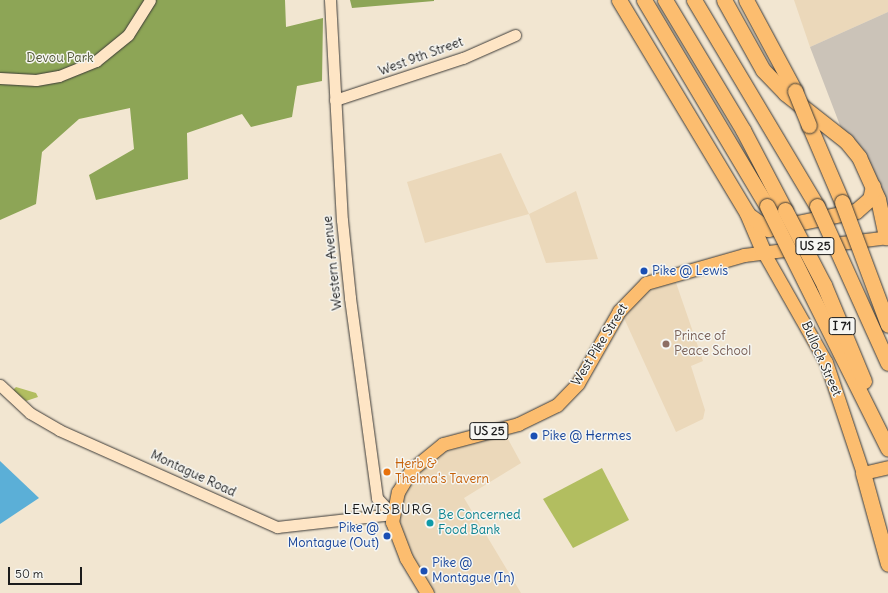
<!DOCTYPE html>
<html>
<head>
<meta charset="utf-8">
<style>
  body { margin:0 }
  #map { position:relative; width:888px; height:593px; overflow:hidden; background:#f2e6d1; font-family:Delius,sans-serif }
  div>[style] { position:absolute }
  [style*='--x'] { left:calc(var(--x)*1px); top:calc(var(--y)*1px); width:calc(var(--w)*1px); rotate:calc(var(--a)*1deg) }
  .built>* { inset:0; background:#ebd8ba }
  .industrial>* { inset:0; background:#cbc3b8 }
  .green>* { inset:0; background:#b2be60 }
  .forest>* { inset:0; background:#8da556 }
  .water>* { inset:0; background:#5bafd7 }
  .roads { filter:drop-shadow(0 0 1px #3c3a37) drop-shadow(0 0 1px #3c3a37) }
  .secondary>* { height:11px; margin:-5.5px; padding:0 5.5px; transform-origin:5.5px; border-radius:5.5px; background:#fee5c5 }
  .primary>* { height:13px; margin:-6.5px; padding:0 6.5px; transform-origin:6.5px; border-radius:6.5px; background:#fcbd6f }
  .highway>* { height:15px; margin:-7.5px; padding:0 7.5px; transform-origin:7.5px; border-radius:7.5px; background:#fcbd6f }
  .bridges { filter:drop-shadow(0 0 1px #3c3a37) drop-shadow(0 0 1px #3c3a37) }
  .highway-bridge>* { height:15px; margin:-7.5px; padding:0 7.5px; transform-origin:7.5px; border-radius:7.5px; background:#fcbd6f }
  .dots>* { width:11px; height:11px; translate:-50% -50%; box-sizing:border-box; border:2px solid #f6f6f2; border-radius:50% }
  span { translate:-50% -50%; white-space:nowrap; text-align:center; line-height:1.15; -webkit-text-stroke:3px #f6f6f2; paint-order:stroke }
  .shield-label span { padding:1px 3px; background:#f6f6f2; border:1px solid; border-radius:3px; -webkit-text-stroke-width:0 }
  .shield-label { font-size:12px; color:#1c1c1c; font-weight:700 }
  .street-label { font-size:13px; color:#1c1c1c }
  .park-label { font-size:13px; color:#505534 }
  .transit-label { font-size:13px; color:#164399 }
  .left { translate:0 -50%; text-align:left }
  .right { translate:-100% -50%; text-align:right }
  .education-label { font-size:13px; color:#785e54 }
  .food-label { font-size:13px; color:#c56008 }
  .culture-label { font-size:13px; color:#0d838f }
  .neighbourhood-label { font-size:14px; color:#1c1c1c; letter-spacing:1px }
  .scale { position:absolute; left:8px; top:567px; width:74px; height:18px; box-sizing:border-box; border:2px solid #1c1c1c; border-top:0; padding-left:5px; font-size:12px; line-height:14px; white-space:nowrap; color:#1c1c1c; -webkit-text-stroke:3px #f6f6f2; paint-order:stroke }
</style>
</head>
<body>
<div id="map">
  <div class="built">
    <div style="clip-path:polygon(794px 0,888px 0,888px 12px,810px 47px)"></div>
    <div style="clip-path:polygon(501px 153px,529px 214px,576px 191px,598px 259px,546px 263px,529px 214px,425px 243px,407px 182px)"></div>
    <div style="clip-path:polygon(673px 274px,703px 361px,691px 366px,705px 410px,703px 419px,676px 432px,623px 316px,630px 296px)"></div>
    <div style="clip-path:polygon(502px 428px,521px 463px,464px 498px,521px 593px,427px 593px,392px 514px,422px 459px)"></div>
  </div>
  <div class="industrial">
    <div style="clip-path:polygon(888px 12px,888px 246px,878px 199px,846px 141px,810px 47px)"></div>
  </div>
  <div class="green">
    <div style="clip-path:polygon(16px 387px,36px 393px,38px 397px,26px 401px,13px 390px)"></div>
    <div style="clip-path:polygon(602px 468px,629px 520px,573px 548px,543px 499px)"></div>
  </div>
  <div class="forest">
    <div style="clip-path:polygon(0 0,285px 0,286px 27px,323px 18px,322px 81px,297px 86px,292px 117px,251px 127px,242px 114px,187px 133px,188px 179px,96px 200px,89px 175px,134px 149px,130px 108px,79px 119px,42px 152px,36px 204px,0 220px)"></div>
    <div style="clip-path:polygon(350px 0,434px 0,434px 1px,352px 8px)"></div>
  </div>
  <div class="water">
    <div style="clip-path:polygon(0 461px,39px 498px,0 524px)"></div>
  </div>
  <div class="roads">
    <div class="secondary">
      <div style="--x:330;--y:0;--w:220;--a:86.9"></div>
      <div style="--x:342;--y:220;--w:78;--a:84.1"></div>
      <div style="--x:350;--y:298;--w:202;--a:82.3"></div>
      <div style="--x:377;--y:498;--w:22;--a:47"></div>
      <div style="--x:0;--y:78;--w:36;--a:3"></div>
      <div style="--x:36;--y:80;--w:23;--a:-10"></div>
      <div style="--x:59;--y:76;--w:40;--a:-22"></div>
      <div style="--x:96;--y:61;--w:41;--a:-39.1"></div>
      <div style="--x:128;--y:35;--w:41;--a:-57.8"></div>
      <div style="--x:335;--y:100;--w:135;--a:-18.2"></div>
      <div style="--x:463;--y:58;--w:57;--a:-23.9"></div>
      <div style="--x:0;--y:385;--w:41;--a:43"></div>
      <div style="--x:30;--y:413;--w:34;--a:30"></div>
      <div style="--x:59;--y:430;--w:239;--a:24"></div>
      <div style="--x:277;--y:527;--w:116;--a:-6.4"></div>
    </div>
    <div class="primary">
      <div style="--x:764;--y:253;--w:125;--a:60.4"></div>
      <div style="--x:826;--y:362;--w:117;--a:71.6"></div>
      <div style="--x:863;--y:473;--w:26;--a:-13"></div>
      <div style="--x:427;--y:593;--w:41;--a:-121"></div>
      <div style="--x:406;--y:558;--w:39;--a:-111"></div>
      <div style="--x:392;--y:522;--w:31;--a:-79"></div>
      <div style="--x:398;--y:492;--w:26;--a:-59"></div>
      <div style="--x:411;--y:470;--w:41;--a:-39.1"></div>
      <div style="--x:443;--y:444;--w:78;--a:-14.9"></div>
      <div style="--x:518;--y:424;--w:43;--a:-26"></div>
      <div style="--x:557;--y:405;--w:30;--a:-46"></div>
      <div style="--x:578;--y:383;--w:83;--a:-60.3"></div>
      <div style="--x:619;--y:311;--w:39;--a:-46"></div>
      <div style="--x:646;--y:283;--w:102;--a:-15.9"></div>
      <div style="--x:744;--y:255;--w:145;--a:-7.1"></div>
    </div>
    <div class="highway">
      <div style="--x:619;--y:0;--w:249;--a:59"></div>
      <div style="--x:747;--y:213;--w:43;--a:67"></div>
      <div style="--x:644;--y:0;--w:240;--a:59.2"></div>
      <div style="--x:665;--y:0;--w:152;--a:59"></div>
      <div style="--x:743;--y:130;--w:90;--a:62.3"></div>
      <div style="--x:694;--y:0;--w:240;--a:59.2"></div>
      <div style="--x:724;--y:0;--w:80;--a:60.9"></div>
      <div style="--x:763;--y:70;--w:32;--a:46"></div>
      <div style="--x:785;--y:93;--w:78;--a:38.2"></div>
      <div style="--x:846;--y:141;--w:21;--a:51"></div>
      <div style="--x:859;--y:157;--w:46;--a:65.7"></div>
      <div style="--x:878;--y:199;--w:39;--a:78"></div>
      <div style="--x:746;--y:0;--w:103;--a:61.7"></div>
      <div style="--x:809;--y:125;--w:84;--a:66.8"></div>
      <div style="--x:751;--y:217;--w:21;--a:35"></div>
      <div style="--x:768;--y:229;--w:90;--a:-11.6"></div>
      <div style="--x:856;--y:211;--w:18;--a:-41"></div>
      <div style="--x:870;--y:199;--w:13;--a:-77"></div>
      <div style="--x:863;--y:473;--w:94;--a:74.6"></div>
    </div>
  </div>
  <div class="bridges">
    <div class="highway-bridge">
      <div style="--x:795;--y:91;--w:37;--a:68"></div>
      <div style="--x:842;--y:202;--w:131;--a:69.5"></div>
      <div style="--x:767;--y:206;--w:271;--a:63.5"></div>
      <div style="--x:817;--y:206;--w:172;--a:65.7"></div>
      <div style="--x:785;--y:210;--w:85;--a:62.5"></div>
      <div style="--x:824;--y:285;--w:104;--a:67.4"></div>
    </div>
  </div>
  <div class="dots">
    <div style="left:644px;top:271px;background:#1a4fb4"></div>
    <div style="left:666px;top:344px;background:#8d6e63"></div>
    <div style="left:534px;top:436px;background:#1a4fb4"></div>
    <div style="left:387px;top:472px;background:#e8710a"></div>
    <div style="left:430px;top:523px;background:#0f9aa8"></div>
    <div style="left:387px;top:536px;background:#1a4fb4"></div>
    <div style="left:424px;top:571px;background:#1a4fb4"></div>
  </div>
  <div class="shield-label">
    <span style="left:815px;top:246px">US 25</span>
    <span style="left:842px;top:326px">I 71</span>
    <span style="left:489px;top:431px">US 25</span>
  </div>
  <div class="street-label">
    <span style="left:421px;top:57px;rotate:-20deg">West 9th Street</span>
    <span style="left:333px;top:263px;rotate:-96deg">Western Avenue</span>
    <span style="left:600px;top:345px;rotate:-58deg">West Pike Street</span>
    <span style="left:821px;top:359px;rotate:66deg">Bullock Street</span>
    <span style="left:193px;top:474px;rotate:25deg">Montague Road</span>
  </div>
  <div class="park-label">
    <span style="left:60px;top:58px">Devou Park</span>
  </div>
  <div class="transit-label">
    <span class="left" style="left:652px;top:271px">Pike @ Lewis</span>
    <span class="left" style="left:542px;top:436px">Pike @ Hermes</span>
    <span class="right" style="left:379px;top:536px">Pike @<br>Montague (Out)</span>
    <span class="left" style="left:432px;top:571px">Pike @<br>Montague (In)</span>
  </div>
  <div class="education-label">
    <span class="left" style="left:674px;top:344px">Prince of<br>Peace School</span>
  </div>
  <div class="food-label">
    <span class="left" style="left:395px;top:472px">Herb &amp;<br>Thelma's Tavern</span>
  </div>
  <div class="culture-label">
    <span class="left" style="left:438px;top:523px">Be Concerned<br>Food Bank</span>
  </div>
  <div class="neighbourhood-label">
    <span style="left:388px;top:509px">LEWISBURG</span>
  </div>
  <div class="scale">50 m</div>
</div>
</body>
</html>
